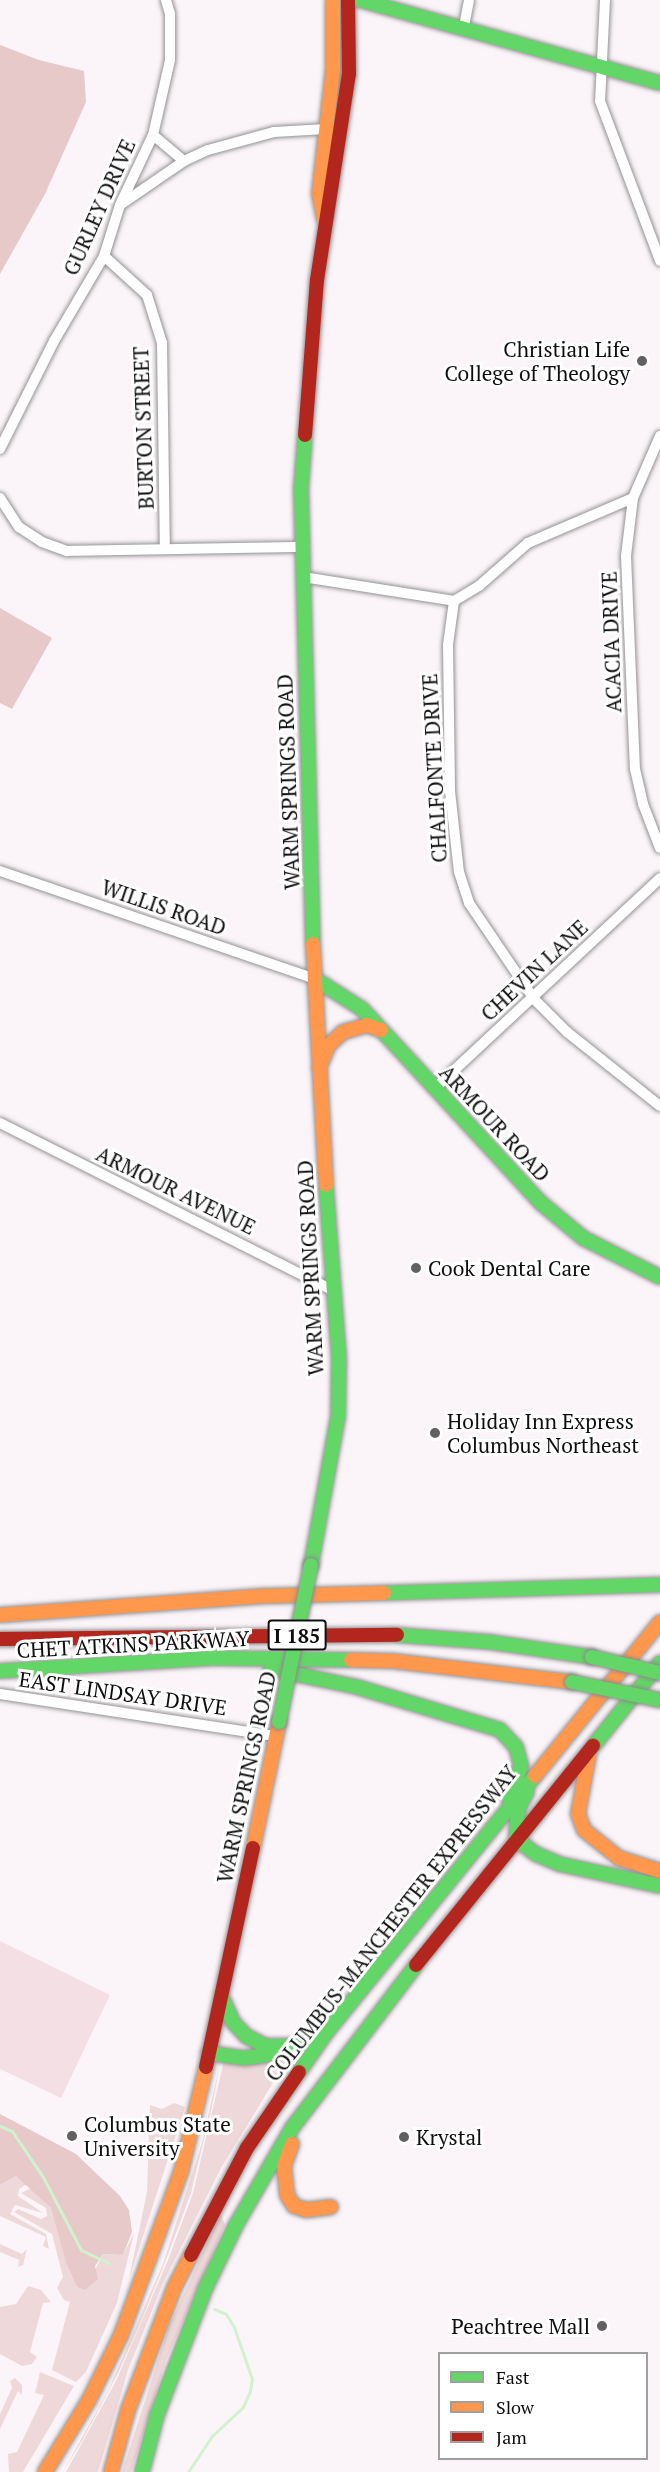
<!DOCTYPE html>
<html>
<head>
<meta charset="utf-8">
<style>
  body { margin:0 }
  #map { position:relative; width:660px; height:2472px; overflow:hidden; background:#fbf5f9; font-family:"PT Serif",serif }
  div>[style] { position:absolute }
  [style*='--x'] { left:calc(var(--x)*1px); top:calc(var(--y)*1px); width:calc(var(--w)*1px); rotate:calc(var(--a)*1deg) }
  .green>* { inset:0; background:#efd8d9 }
  .forest>* { inset:0; background:#e6c9c8 }
  .pitch>* { inset:0; background:#f4e0e4 }
  .stream>* { height:3px; margin:-1.5px; padding:0 1.5px; transform-origin:1.5px; border-radius:1.5px; background:#d1f2ce }
  .roads { filter:drop-shadow(0 0 2px #959394) drop-shadow(0 0 2px #959394) }
  .street>* { height:10px; margin:-5px; padding:0 5px; transform-origin:5px; border-radius:5px; background:#fefefe }
  .fast>* { height:14px; margin:-7px; padding:0 7px; transform-origin:7px; border-radius:7px; background:#63d668 }
  .slow>* { height:14px; margin:-7px; padding:0 7px; transform-origin:7px; border-radius:7px; background:#ff974d }
  .jam>* { height:14px; margin:-7px; padding:0 7px; transform-origin:7px; border-radius:7px; background:#b3261e }
  .bridges { filter:drop-shadow(0 0 2px #8c898b) drop-shadow(0 0 2px #8c898b) }
  .fast-bridge>* { height:14px; margin:-7px; padding:0 7px; transform-origin:7px; border-radius:7px; background:#63d668 }
  .dots>* { width:16px; height:16px; translate:-50% -50%; box-sizing:border-box; border:3px solid #fff; border-radius:50% }
  span { translate:-50% -50%; white-space:nowrap; text-align:center; line-height:1.15; -webkit-text-stroke:6px #fff; paint-order:stroke }
  .shield-label span { padding:2px 4px; background:#fff; border:2px solid; border-radius:4px; -webkit-text-stroke-width:0 }
  .shield-label { font-size:20px; color:#0f0f0f; font-weight:700 }
  .street-label { font-size:21px; color:#0f0f0f }
  .poi-label { font-size:21px; color:#0f0f0f }
  .right { translate:-100% -50%; text-align:right }
  .left { translate:0 -50%; text-align:left }
  .legend { position:absolute; left:438px; top:2352px; width:210px; height:108px; box-sizing:border-box; background:#fff; border:2px solid #9f9f9f; margin:0; padding:8px 10px; list-style:none; font-size:18px; color:#0f0f0f }
  .legend li { display:flex; align-items:center; gap:12px; height:30px }
  .legend b { width:30px; border:2px solid #9f9f9f }
</style>
</head>
<body>
<div id="map">
  <div class="green">
    <div style="clip-path:polygon(290px 2055px,221px 2168px,163px 2283px,128px 2370px,98px 2472px,66px 2472px,116px 2381px,168px 2260px,193px 2193px,224px 2061px)"></div>
    <div style="clip-path:polygon(220px 2064px,212px 2107px,191px 2193px,164px 2265px,140px 2324px,118px 2373px,82px 2441px,63px 2472px,109px 2389px,163px 2264px,202px 2143px)"></div>
    <div style="clip-path:polygon(174px 2103px,185px 2107px,129px 2279px,147px 2192px,150px 2105px,162px 2109px)"></div>
    <div style="clip-path:polygon(16px 2176px,27px 2184px,19px 2189px,18px 2196px,43px 2213px,15px 2205px,10px 2214px,46px 2234px,49px 2249px,43px 2246px,46px 2237px,0 2216px,0 2185px)"></div>
    <div style="clip-path:polygon(31px 2188px,51px 2208px,77px 2287px,85px 2290px,103px 2254px,123px 2255px,134px 2233px,117px 2303px,86px 2372px,76px 2382px,52px 2370px,70px 2302px,64px 2300px,57px 2288px,63px 2277px,52px 2234px,14px 2212px,18px 2209px,41px 2219px,47px 2216px,46px 2208px,21px 2193px)"></div>
    <div style="clip-path:polygon(221px 2214px,225px 2225px,166px 2360px,131px 2472px,122px 2472px,169px 2326px)"></div>
    <div style="clip-path:polygon(0 2244px,22px 2254px,27px 2249px,23px 2265px,18px 2267px,19px 2260px,0 2252px)"></div>
    <div style="clip-path:polygon(28px 2286px,41px 2290px,51px 2302px,43px 2303px,30px 2352px,37px 2357px,32px 2364px,22px 2366px,0 2354px,0 2307px,16px 2304px)"></div>
    <div style="clip-path:polygon(40px 2372px,74px 2386px,23px 2472px,9px 2472px,8px 2454px,17px 2452px,44px 2395px,35px 2393px)"></div>
    <div style="clip-path:polygon(15px 2378px,22px 2385px,22px 2395px,18px 2391px,0 2429px,0 2414px,12px 2388px,10px 2381px)"></div>
  </div>
  <div class="forest">
    <div style="clip-path:polygon(0 45px,39px 60px,84px 71px,86px 102px,45px 194px,0 274px)"></div>
    <div style="clip-path:polygon(0 608px,52px 638px,12px 709px,0 703px)"></div>
    <div style="clip-path:polygon(0 2114px,76px 2154px,120px 2196px,129px 2210px,132px 2232px,123px 2255px,103px 2254px,95px 2266px,98px 2279px,85px 2290px,77px 2287px,66px 2262px,51px 2208px,16px 2176px,0 2185px)"></div>
  </div>
  <div class="pitch">
    <div style="clip-path:polygon(0 1941px,110px 1995px,61px 2098px,0 2069px)"></div>
  </div>
  <div class="stream">
    <div style="--x:0;--y:2126;--w:13;--a:23"></div>
    <div style="--x:12;--y:2131;--w:55;--a:56"></div>
    <div style="--x:43;--y:2177;--w:82;--a:62.5"></div>
    <div style="--x:81;--y:2250;--w:31;--a:25"></div>
    <div style="--x:188;--y:2472;--w:43;--a:-56.3"></div>
    <div style="--x:212;--y:2436;--w:42;--a:-43.1"></div>
    <div style="--x:243;--y:2407;--w:17;--a:-66"></div>
    <div style="--x:250;--y:2391;--w:12;--a:-81"></div>
    <div style="--x:252;--y:2379;--w:55;--a:-109.1"></div>
    <div style="--x:234;--y:2327;--w:15;--a:-122"></div>
    <div style="--x:226;--y:2314;--w:13;--a:-157"></div>
  </div>
  <div class="roads">
    <div class="street">
      <div style="--x:605;--y:0;--w:101;--a:92.8"></div>
      <div style="--x:600;--y:101;--w:171;--a:69.4"></div>
      <div style="--x:464;--y:26;--w:26;--a:-79"></div>
      <div style="--x:153;--y:135;--w:40;--a:40"></div>
      <div style="--x:123;--y:203;--w:74;--a:-34.5"></div>
      <div style="--x:184;--y:161;--w:26;--a:-25"></div>
      <div style="--x:208;--y:150;--w:68;--a:-15.3"></div>
      <div style="--x:274;--y:132;--w:52;--a:-3.3"></div>
      <div style="--x:104;--y:256;--w:58;--a:42.2"></div>
      <div style="--x:147;--y:295;--w:50;--a:72.6"></div>
      <div style="--x:162;--y:343;--w:205;--a:89.2"></div>
      <div style="--x:660;--y:436;--w:68;--a:113.5"></div>
      <div style="--x:633;--y:498;--w:58;--a:96.9"></div>
      <div style="--x:626;--y:556;--w:213;--a:87.6"></div>
      <div style="--x:635;--y:769;--w:36;--a:77"></div>
      <div style="--x:643;--y:804;--w:47;--a:68.9"></div>
      <div style="--x:0;--y:449;--w:121;--a:-63.4"></div>
      <div style="--x:54;--y:341;--w:99;--a:-59.5"></div>
      <div style="--x:104;--y:256;--w:53;--a:-72.6"></div>
      <div style="--x:120;--y:205;--w:77;--a:-64.8"></div>
      <div style="--x:153;--y:135;--w:77;--a:-77.2"></div>
      <div style="--x:170;--y:60;--w:46;--a:-90"></div>
      <div style="--x:170;--y:14;--w:15;--a:-106"></div>
      <div style="--x:0;--y:498;--w:35;--a:57"></div>
      <div style="--x:19;--y:527;--w:27;--a:33"></div>
      <div style="--x:42;--y:542;--w:27;--a:20"></div>
      <div style="--x:67;--y:551;--w:237;--a:-1"></div>
      <div style="--x:303;--y:577;--w:153;--a:9"></div>
      <div style="--x:454;--y:601;--w:29;--a:-31"></div>
      <div style="--x:479;--y:586;--w:65;--a:-41.3"></div>
      <div style="--x:528;--y:543;--w:114;--a:-23.2"></div>
      <div style="--x:454;--y:601;--w:44;--a:97.8"></div>
      <div style="--x:448;--y:645;--w:146;--a:89.2"></div>
      <div style="--x:450;--y:791;--w:81;--a:83.7"></div>
      <div style="--x:459;--y:872;--w:33;--a:72"></div>
      <div style="--x:469;--y:903;--w:116;--a:55.9"></div>
      <div style="--x:534;--y:999;--w:47;--a:45"></div>
      <div style="--x:567;--y:1032;--w:119;--a:38.5"></div>
      <div style="--x:0;--y:871;--w:333;--a:18.9"></div>
      <div style="--x:434;--y:1089;--w:309;--a:-43"></div>
      <div style="--x:0;--y:1123;--w:374;--a:26.7"></div>
      <div style="--x:0;--y:1694;--w:278;--a:8.7"></div>
    </div>
    <div class="fast">
      <div style="--x:360;--y:0;--w:311;--a:15.5"></div>
      <div style="--x:305;--y:435;--w:54;--a:94.2"></div>
      <div style="--x:301;--y:489;--w:455;--a:88.5"></div>
      <div style="--x:315;--y:979;--w:56;--a:32.6"></div>
      <div style="--x:362;--y:1009;--w:264;--a:47.3"></div>
      <div style="--x:541;--y:1203;--w:55;--a:39.8"></div>
      <div style="--x:583;--y:1238;--w:86;--a:26.9"></div>
      <div style="--x:311;--y:1565;--w:151;--a:-79.7"></div>
      <div style="--x:338;--y:1416;--w:57;--a:-89"></div>
      <div style="--x:339;--y:1359;--w:174;--a:-94.3"></div>
      <div style="--x:384;--y:1593;--w:276;--a:-1.7"></div>
      <div style="--x:397;--y:1635;--w:93;--a:4.3"></div>
      <div style="--x:490;--y:1642;--w:103;--a:8.4"></div>
      <div style="--x:271;--y:1669;--w:88;--a:11.8"></div>
      <div style="--x:357;--y:1687;--w:149;--a:16.7"></div>
      <div style="--x:500;--y:1730;--w:23;--a:47"></div>
      <div style="--x:516;--y:1747;--w:20;--a:75"></div>
      <div style="--x:521;--y:1766;--w:34;--a:111"></div>
      <div style="--x:0;--y:1671;--w:213;--a:-3.5"></div>
      <div style="--x:213;--y:1658;--w:138;--a:0.8"></div>
      <div style="--x:593;--y:1746;--w:107;--a:-51.1"></div>
      <div style="--x:527;--y:1792;--w:19;--a:118"></div>
      <div style="--x:518;--y:1809;--w:30;--a:94"></div>
      <div style="--x:516;--y:1839;--w:25;--a:37"></div>
      <div style="--x:536;--y:1854;--w:25;--a:23"></div>
      <div style="--x:559;--y:1864;--w:103;--a:12.3"></div>
      <div style="--x:221;--y:1995;--w:30;--a:66"></div>
      <div style="--x:233;--y:2022;--w:19;--a:47"></div>
      <div style="--x:246;--y:2036;--w:22;--a:27"></div>
      <div style="--x:266;--y:2046;--w:20;--a:0"></div>
      <div style="--x:208;--y:2053;--w:37;--a:8"></div>
      <div style="--x:245;--y:2058;--w:21;--a:-8"></div>
      <div style="--x:266;--y:2055;--w:64;--a:-20.1"></div>
      <div style="--x:299;--y:2072;--w:47;--a:-55.3"></div>
      <div style="--x:326;--y:2033;--w:331;--a:-50.9"></div>
      <div style="--x:142;--y:2472;--w:59;--a:-75.3"></div>
      <div style="--x:157;--y:2415;--w:137;--a:-69.1"></div>
      <div style="--x:206;--y:2287;--w:69;--a:-64.2"></div>
      <div style="--x:236;--y:2225;--w:112;--a:-60"></div>
      <div style="--x:292;--y:2128;--w:205;--a:-52.7"></div>
    </div>
    <div class="slow">
      <div style="--x:324;--y:219;--w:25;--a:-101"></div>
      <div style="--x:319;--y:194;--w:126;--a:-83.6"></div>
      <div style="--x:333;--y:69;--w:69;--a:-90"></div>
      <div style="--x:313;--y:944;--w:241;--a:86.9"></div>
      <div style="--x:319;--y:1068;--w:25;--a:-67"></div>
      <div style="--x:329;--y:1045;--w:19;--a:-43"></div>
      <div style="--x:343;--y:1032;--w:25;--a:-16"></div>
      <div style="--x:367;--y:1025;--w:15;--a:20"></div>
      <div style="--x:0;--y:1615;--w:268;--a:-4.1"></div>
      <div style="--x:267;--y:1596;--w:117;--a:-1.5"></div>
      <div style="--x:351;--y:1660;--w:42;--a:1.4"></div>
      <div style="--x:393;--y:1661;--w:180;--a:6.7"></div>
      <div style="--x:589;--y:1754;--w:61;--a:100.4"></div>
      <div style="--x:578;--y:1814;--w:17;--a:69"></div>
      <div style="--x:584;--y:1830;--w:45;--a:38.7"></div>
      <div style="--x:619;--y:1858;--w:43;--a:17.6"></div>
      <div style="--x:535;--y:1776;--w:198;--a:-50.9"></div>
      <div style="--x:253;--y:1848;--w:129;--a:-78.3"></div>
      <div style="--x:292;--y:2144;--w:23;--a:110"></div>
      <div style="--x:284;--y:2166;--w:29;--a:84"></div>
      <div style="--x:287;--y:2195;--w:13;--a:58"></div>
      <div style="--x:294;--y:2206;--w:13;--a:18"></div>
      <div style="--x:306;--y:2210;--w:25;--a:-7"></div>
      <div style="--x:45;--y:2472;--w:84;--a:-58.6"></div>
      <div style="--x:89;--y:2400;--w:72;--a:-63.8"></div>
      <div style="--x:121;--y:2335;--w:174;--a:-69.8"></div>
      <div style="--x:181;--y:2172;--w:108;--a:-76.6"></div>
      <div style="--x:111;--y:2472;--w:64;--a:-74.7"></div>
      <div style="--x:128;--y:2410;--w:130;--a:-69.3"></div>
      <div style="--x:174;--y:2288;--w:37;--a:-63"></div>
    </div>
    <div class="jam">
      <div style="--x:305;--y:435;--w:155;--a:-85.6"></div>
      <div style="--x:317;--y:280;--w:209;--a:-81.2"></div>
      <div style="--x:349;--y:73;--w:73;--a:-90.8"></div>
      <div style="--x:0;--y:1639;--w:397;--a:-0.6"></div>
      <div style="--x:416;--y:1965;--w:282;--a:-51.1"></div>
      <div style="--x:206;--y:2067;--w:224;--a:-77.9"></div>
      <div style="--x:191;--y:2255;--w:121;--a:-62.4"></div>
      <div style="--x:247;--y:2148;--w:92;--a:-55.6"></div>
    </div>
  </div>
  <div class="bridges">
    <div class="fast-bridge">
      <div style="--x:592;--y:1657;--w:70;--a:13.2"></div>
      <div style="--x:572;--y:1682;--w:90;--a:11.6"></div>
      <div style="--x:279;--y:1722;--w:160;--a:-78.5"></div>
    </div>
  </div>
  <div class="dots">
    <div style="left:642px;top:361px;background:#626061"></div>
    <div style="left:416px;top:1268px;background:#626061"></div>
    <div style="left:435px;top:1433px;background:#626061"></div>
    <div style="left:72px;top:2136px;background:#626061"></div>
    <div style="left:404px;top:2137px;background:#626061"></div>
    <div style="left:602px;top:2326px;background:#626061"></div>
  </div>
  <div class="shield-label">
    <span style="left:297px;top:1635px">I 185</span>
  </div>
  <div class="street-label">
    <span style="left:99px;top:207px;rotate:-66deg">GURLEY DRIVE</span>
    <span style="left:143px;top:428px;rotate:-92deg">BURTON STREET</span>
    <span style="left:611px;top:642px;rotate:-92deg">ACACIA DRIVE</span>
    <span style="left:434px;top:768px;rotate:-93deg">CHALFONTE DRIVE</span>
    <span style="left:288px;top:782px;rotate:-92deg">WARM SPRINGS ROAD</span>
    <span style="left:164px;top:907px;rotate:19deg">WILLIS ROAD</span>
    <span style="left:534px;top:970px;rotate:-43deg">CHEVIN LANE</span>
    <span style="left:495px;top:1123px;rotate:47deg">ARMOUR ROAD</span>
    <span style="left:176px;top:1190px;rotate:26deg">ARMOUR AVENUE</span>
    <span style="left:310px;top:1268px;rotate:-93deg">WARM SPRINGS ROAD</span>
    <span style="left:133px;top:1644px;rotate:-3deg">CHET ATKINS PARKWAY</span>
    <span style="left:123px;top:1693px;rotate:8deg">EAST LINDSAY DRIVE</span>
    <span style="left:246px;top:1777px;rotate:-78deg">WARM SPRINGS ROAD</span>
    <span style="left:391px;top:1923px;rotate:-52deg">COLUMBUS-MANCHESTER EXPRESSWAY</span>
  </div>
  <div class="poi-label">
    <span class="right" style="left:630px;top:361px">Christian Life<br>College of Theology</span>
    <span class="left" style="left:428px;top:1268px">Cook Dental Care</span>
    <span class="left" style="left:447px;top:1433px">Holiday Inn Express<br>Columbus Northeast</span>
    <span class="left" style="left:84px;top:2136px">Columbus State<br>University</span>
    <span class="left" style="left:416px;top:2137px">Krystal</span>
    <span class="right" style="left:590px;top:2326px">Peachtree Mall</span>
  </div>
  <ul class="legend">
  <li><b style="height:8px;background:#63d668"></b>Fast</li>
  <li><b style="height:8px;background:#ff974d"></b>Slow</li>
  <li><b style="height:8px;background:#b3261e"></b>Jam</li>
  </ul>
</div>
</body>
</html>
